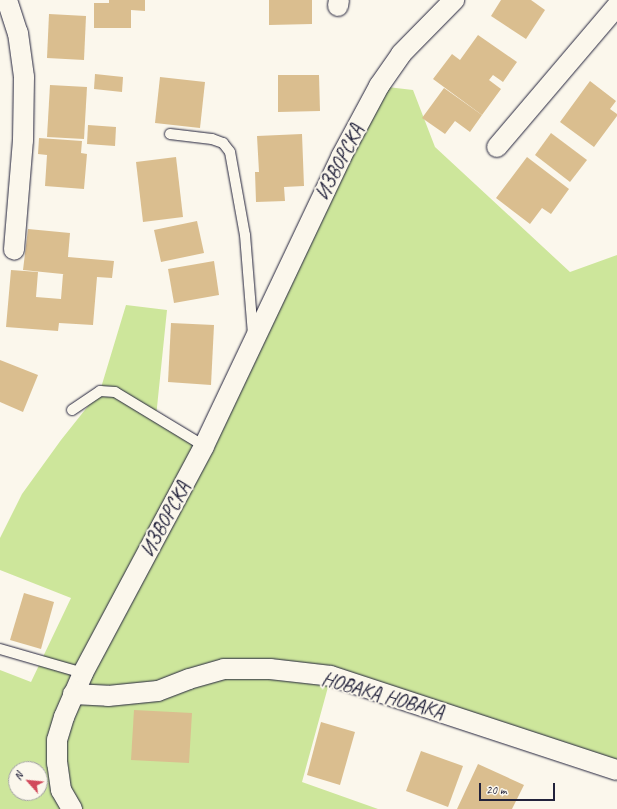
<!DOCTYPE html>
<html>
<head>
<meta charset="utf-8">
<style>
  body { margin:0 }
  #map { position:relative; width:617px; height:809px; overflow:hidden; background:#fbf7ec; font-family:Caveat,sans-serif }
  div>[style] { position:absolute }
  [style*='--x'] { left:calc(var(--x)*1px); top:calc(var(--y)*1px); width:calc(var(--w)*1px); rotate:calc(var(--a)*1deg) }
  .green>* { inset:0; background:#cde69b }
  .building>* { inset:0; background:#dabe8f }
  .roads { filter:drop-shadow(0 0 1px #22223b) drop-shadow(0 0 1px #22223b) }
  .lane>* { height:10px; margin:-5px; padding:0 5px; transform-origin:5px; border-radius:5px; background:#fbf7ec }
  .street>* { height:20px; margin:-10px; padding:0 10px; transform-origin:10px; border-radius:10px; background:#fbf7ec }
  span { translate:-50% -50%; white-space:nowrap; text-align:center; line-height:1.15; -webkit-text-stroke:4px #fbf7ec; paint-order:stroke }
  .street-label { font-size:20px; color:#22223b }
  .north { position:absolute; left:8px; top:761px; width:40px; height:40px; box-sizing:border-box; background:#fbf7ec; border:1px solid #a4a2a5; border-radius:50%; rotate:297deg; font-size:11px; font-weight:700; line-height:16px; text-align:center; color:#22223b }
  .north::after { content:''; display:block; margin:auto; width:14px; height:18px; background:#d1495b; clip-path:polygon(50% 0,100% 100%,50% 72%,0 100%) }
  .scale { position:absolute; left:479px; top:783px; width:76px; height:18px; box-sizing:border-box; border:2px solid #22223b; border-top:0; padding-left:5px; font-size:12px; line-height:14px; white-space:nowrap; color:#22223b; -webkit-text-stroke:3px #fbf7ec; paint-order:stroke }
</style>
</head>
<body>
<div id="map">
  <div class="green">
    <div style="clip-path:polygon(evenodd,379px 86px,413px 90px,435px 147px,570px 272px,617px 255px,617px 774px,331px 676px,302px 782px,378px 809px,0 809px,0 670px,31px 682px,71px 598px,0 570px,0 538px,22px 494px,61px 440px,100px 391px,126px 305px,167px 310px,156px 417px,204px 446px,379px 86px,16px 769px,40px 769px,40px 793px,16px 793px,16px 769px)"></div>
  </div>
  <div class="building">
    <div style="clip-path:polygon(109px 0,145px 0,145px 11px,131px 10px,131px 28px,94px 28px,94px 3px,109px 3px)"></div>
    <div style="clip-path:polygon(269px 0,312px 0,312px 24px,269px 25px)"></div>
    <div style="clip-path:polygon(501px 0,531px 0,545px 10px,526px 39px,491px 16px)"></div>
    <div style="clip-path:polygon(49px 14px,86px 16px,84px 60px,47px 58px)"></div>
    <div style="clip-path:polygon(478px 35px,517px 62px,503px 82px,493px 75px,489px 80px,485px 77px,501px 89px,482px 115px,433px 79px,452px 54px,460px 60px)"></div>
    <div style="clip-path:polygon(95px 74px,123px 77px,122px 92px,94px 89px)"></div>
    <div style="clip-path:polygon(278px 75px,319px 75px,320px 111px,278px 112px)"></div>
    <div style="clip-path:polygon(160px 77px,205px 82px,200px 128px,155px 123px)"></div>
    <div style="clip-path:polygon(590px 81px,616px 101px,610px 109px,617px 114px,617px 116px,594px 147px,560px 122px)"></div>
    <div style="clip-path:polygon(50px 85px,87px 87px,84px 139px,47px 137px)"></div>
    <div style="clip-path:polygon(444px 88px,482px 115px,470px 132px,455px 121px,445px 134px,422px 118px)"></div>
    <div style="clip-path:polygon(88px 125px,116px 127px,115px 146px,87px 144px)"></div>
    <div style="clip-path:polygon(551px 133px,587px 160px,570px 182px,535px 155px)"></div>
    <div style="clip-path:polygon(302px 134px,304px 186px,284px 187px,285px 201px,256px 202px,255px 172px,259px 172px,257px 136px)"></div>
    <div style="clip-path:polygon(39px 138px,82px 141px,81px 153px,87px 154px,84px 189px,45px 186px,47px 155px,38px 154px)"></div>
    <div style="clip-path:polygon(176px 157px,183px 217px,143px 222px,136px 162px)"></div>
    <div style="clip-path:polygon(527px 157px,569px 189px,551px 214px,542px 208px,530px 224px,496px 198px)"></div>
    <div style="clip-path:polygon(197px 221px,204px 253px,161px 262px,154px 230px)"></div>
    <div style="clip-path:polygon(28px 229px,70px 233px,68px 257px,114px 261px,112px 278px,97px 277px,93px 325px,59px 323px,58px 331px,6px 327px,11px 270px,38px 272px,36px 297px,61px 299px,63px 274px,92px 277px,23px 270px)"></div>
    <div style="clip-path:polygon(214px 261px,219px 295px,174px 303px,168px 269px)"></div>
    <div style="clip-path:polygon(171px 323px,214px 325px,211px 385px,168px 382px)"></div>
    <div style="clip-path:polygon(0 360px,38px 375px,23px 412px,0 402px)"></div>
    <div style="clip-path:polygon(24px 593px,54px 602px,41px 649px,10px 640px)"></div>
    <div style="clip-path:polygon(134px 710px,192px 713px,189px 763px,131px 760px)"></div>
    <div style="clip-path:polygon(321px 722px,355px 732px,340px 785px,307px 775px)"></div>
    <div style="clip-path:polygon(421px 751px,463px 766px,448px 807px,406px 791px)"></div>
    <div style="clip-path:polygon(478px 764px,524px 785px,512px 809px,457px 809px)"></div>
  </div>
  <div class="roads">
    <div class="lane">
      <div style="--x:170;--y:134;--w:42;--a:6.8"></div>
      <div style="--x:212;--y:139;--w:12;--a:20"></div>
      <div style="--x:223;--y:143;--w:11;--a:52"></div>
      <div style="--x:230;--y:152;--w:84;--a:79.8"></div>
      <div style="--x:245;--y:235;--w:100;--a:85.4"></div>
      <div style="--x:72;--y:410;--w:34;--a:-34"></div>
      <div style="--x:100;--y:391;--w:15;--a:4"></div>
      <div style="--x:115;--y:392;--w:104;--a:31.2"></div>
      <div style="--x:0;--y:649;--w:86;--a:16.1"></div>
    </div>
    <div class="street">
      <div style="--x:7;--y:0;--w:35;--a:72"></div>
      <div style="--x:18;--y:33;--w:44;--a:82.2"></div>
      <div style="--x:24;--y:77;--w:63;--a:90.9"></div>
      <div style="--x:23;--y:140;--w:110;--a:94.7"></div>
      <div style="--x:338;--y:6;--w:6;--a:-81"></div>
      <div style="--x:497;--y:147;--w:185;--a:-49.6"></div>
      <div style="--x:73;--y:694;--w:35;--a:3"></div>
      <div style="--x:108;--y:696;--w:50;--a:-5.7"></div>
      <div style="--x:158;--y:691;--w:33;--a:-21"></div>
      <div style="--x:189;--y:679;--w:36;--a:-16"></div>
      <div style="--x:224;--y:669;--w:46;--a:0"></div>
      <div style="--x:270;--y:669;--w:61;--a:6.5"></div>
      <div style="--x:331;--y:676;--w:301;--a:18.2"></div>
      <div style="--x:72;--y:809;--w:22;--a:-120"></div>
      <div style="--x:61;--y:790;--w:27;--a:-98"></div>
      <div style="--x:57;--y:763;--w:23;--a:-90"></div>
      <div style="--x:57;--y:740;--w:24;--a:-73"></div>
      <div style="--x:64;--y:717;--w:48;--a:-66.6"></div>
      <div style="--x:83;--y:673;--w:257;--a:-61.9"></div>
      <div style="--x:204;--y:446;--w:320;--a:-64.6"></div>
      <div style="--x:341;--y:157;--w:81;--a:-61.8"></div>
      <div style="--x:379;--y:86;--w:39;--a:-55"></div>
      <div style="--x:401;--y:54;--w:76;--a:-45.5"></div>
    </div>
  </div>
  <div class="street-label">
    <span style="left:339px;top:162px;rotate:-63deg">ИЗВОРСКА</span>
    <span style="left:165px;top:519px;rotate:-62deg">ИЗВОРСКА</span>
    <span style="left:383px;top:695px;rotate:16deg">НОВАКА НОВАКА</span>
  </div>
  <div class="north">N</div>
  <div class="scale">20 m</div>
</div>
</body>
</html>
